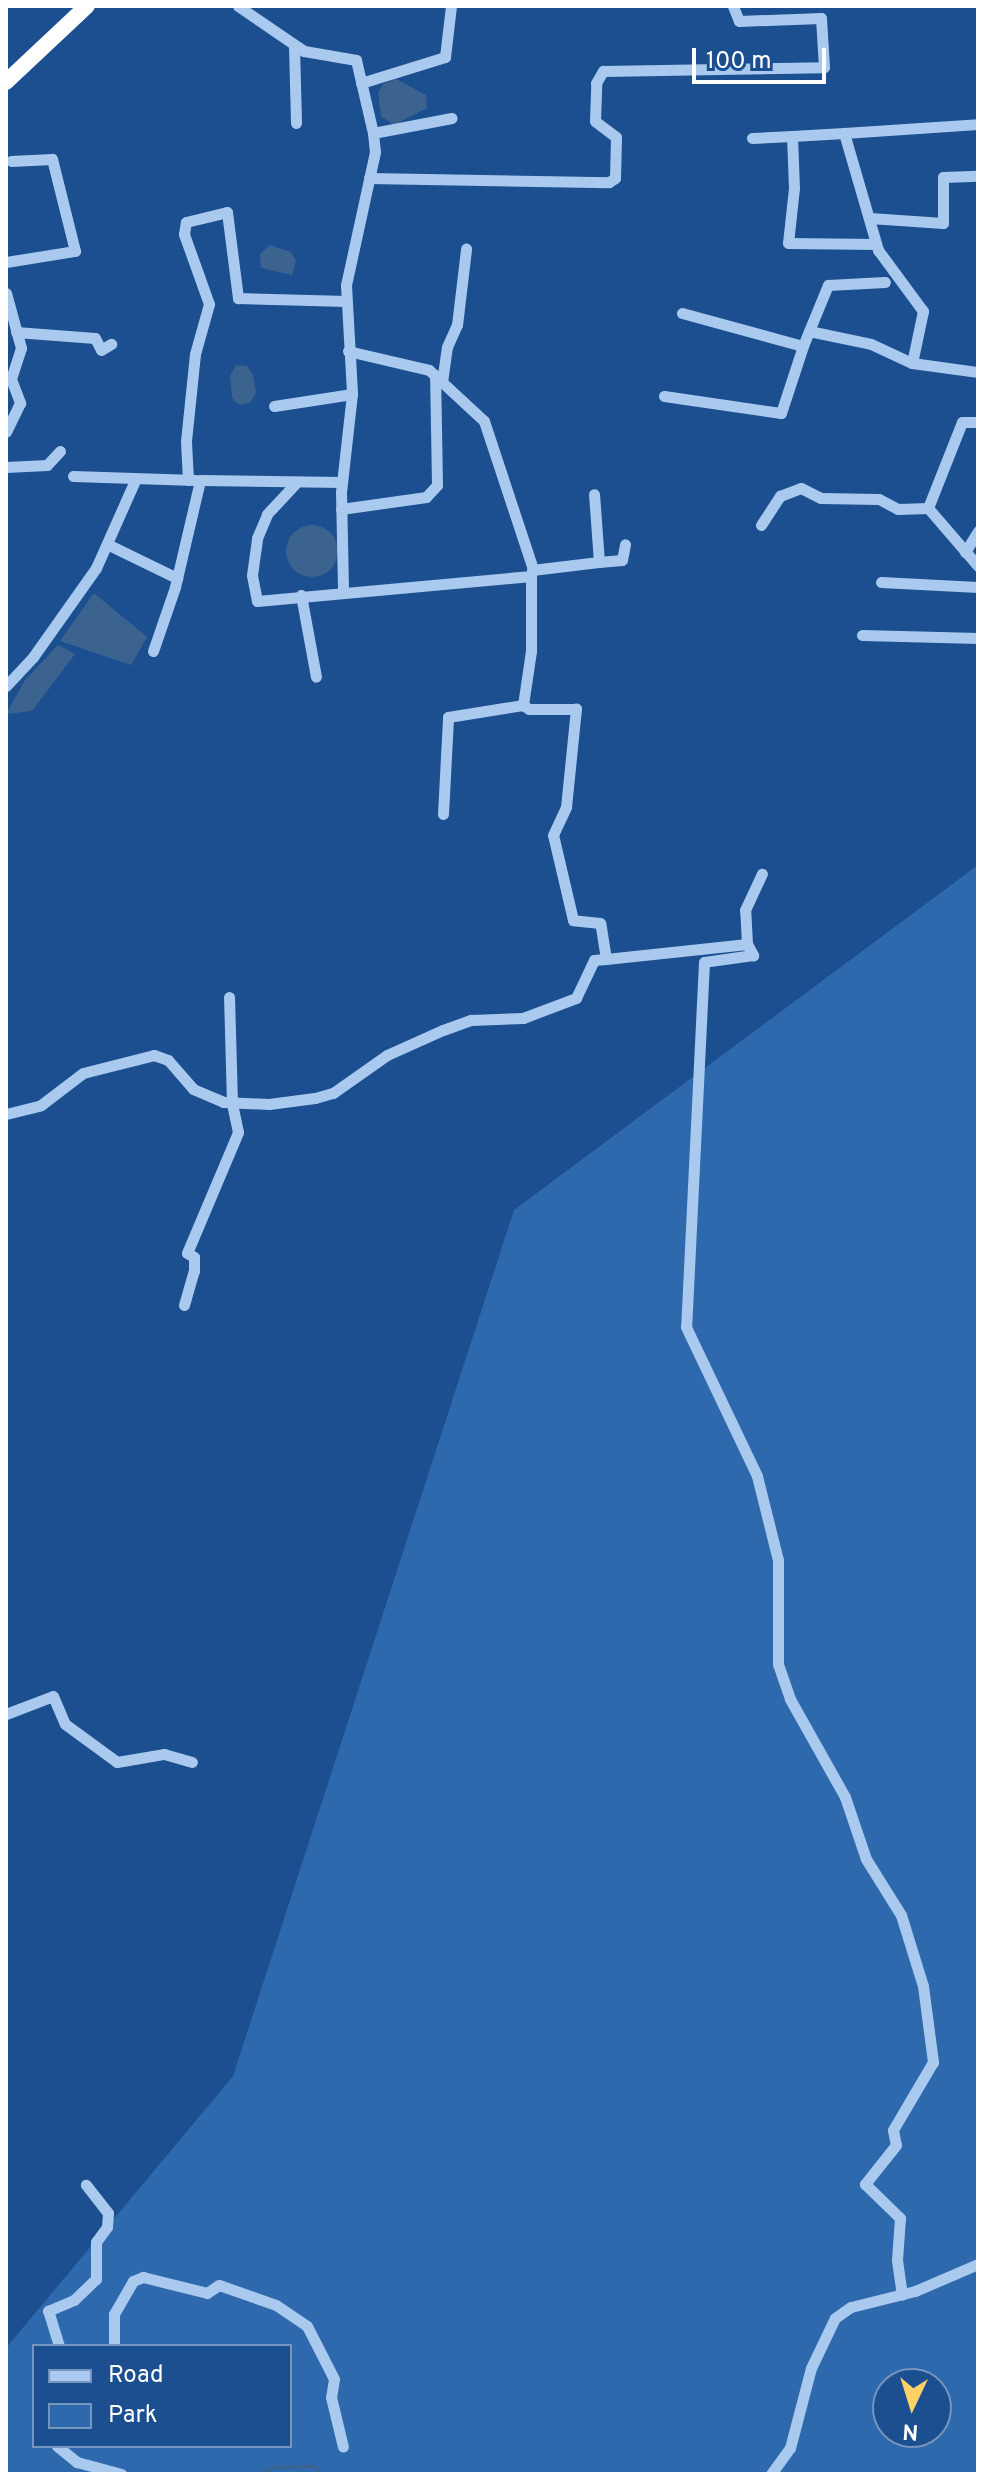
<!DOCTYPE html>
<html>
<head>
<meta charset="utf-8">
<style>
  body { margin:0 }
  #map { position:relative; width:984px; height:2480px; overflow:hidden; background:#1b4f8f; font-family:Overpass,sans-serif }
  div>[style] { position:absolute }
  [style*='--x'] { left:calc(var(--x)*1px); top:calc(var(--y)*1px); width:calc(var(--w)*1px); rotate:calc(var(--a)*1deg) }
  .green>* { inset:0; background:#2e69ad }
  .water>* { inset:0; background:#3c6290 }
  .round { border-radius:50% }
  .stream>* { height:3px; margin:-1.5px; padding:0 1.5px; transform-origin:1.5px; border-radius:1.5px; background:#3c6290 }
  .minor>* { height:11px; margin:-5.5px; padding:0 5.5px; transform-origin:5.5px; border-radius:5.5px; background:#a9c9ee }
  .highway>* { height:16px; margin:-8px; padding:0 8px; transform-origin:8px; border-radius:8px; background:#fff }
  span { translate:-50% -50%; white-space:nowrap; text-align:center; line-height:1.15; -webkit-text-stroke:8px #1b4f8f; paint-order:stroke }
  .frame { position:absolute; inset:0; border:8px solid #fff; pointer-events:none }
  .legend { position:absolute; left:32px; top:2344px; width:260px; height:104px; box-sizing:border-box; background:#1b4f8f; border:2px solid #7695bc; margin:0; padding:10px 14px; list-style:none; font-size:24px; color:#fff }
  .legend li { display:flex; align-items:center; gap:16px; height:40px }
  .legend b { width:40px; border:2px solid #7695bc }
  .north { position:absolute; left:872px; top:2368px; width:80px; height:80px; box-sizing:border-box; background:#1b4f8f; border:2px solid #7695bc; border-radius:50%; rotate:184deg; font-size:22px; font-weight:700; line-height:32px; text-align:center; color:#fff }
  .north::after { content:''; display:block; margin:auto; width:28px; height:36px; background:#ffd166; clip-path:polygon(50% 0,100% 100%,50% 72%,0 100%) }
  .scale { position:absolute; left:692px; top:48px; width:134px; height:36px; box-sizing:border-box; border:4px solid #fff; border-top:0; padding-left:10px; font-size:24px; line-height:28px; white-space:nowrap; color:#fff; -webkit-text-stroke:6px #1b4f8f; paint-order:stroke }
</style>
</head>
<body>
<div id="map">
  <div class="green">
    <div style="clip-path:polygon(evenodd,978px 865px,978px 2474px,6px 2474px,6px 2348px,233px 2076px,514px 1210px,978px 865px,34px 2346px,290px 2346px,290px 2446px,34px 2446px,34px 2346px,978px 865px,888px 2384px,936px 2384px,936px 2432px,888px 2432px,888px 2384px)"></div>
  </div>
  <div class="water">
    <div style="clip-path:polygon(396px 79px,426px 95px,427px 108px,394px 125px,381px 116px,378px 93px,383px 84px)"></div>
    <div style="clip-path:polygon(270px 245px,291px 252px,296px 261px,292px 275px,261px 268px,260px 254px)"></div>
    <div style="clip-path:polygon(236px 365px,247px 366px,253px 375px,256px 393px,250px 403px,239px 405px,232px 398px,230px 376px)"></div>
    <div class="round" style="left:286px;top:525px;width:52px;height:52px"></div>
    <div style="clip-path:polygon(94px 593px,147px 637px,131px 665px,60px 641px)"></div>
    <div style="clip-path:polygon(58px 645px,75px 654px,32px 711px,6px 714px,25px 680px)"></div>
  </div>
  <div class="stream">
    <div style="--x:260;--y:2474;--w:13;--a:-32"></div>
    <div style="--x:271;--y:2467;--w:44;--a:-1.3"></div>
    <div style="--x:315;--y:2466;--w:9;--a:58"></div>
  </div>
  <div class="minor">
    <div style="--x:238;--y:6;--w:80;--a:34.3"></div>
    <div style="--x:304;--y:51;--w:53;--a:9.8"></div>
    <div style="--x:356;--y:60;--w:75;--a:76.9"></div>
    <div style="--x:373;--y:133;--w:19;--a:84"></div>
    <div style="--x:375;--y:152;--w:136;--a:102.3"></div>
    <div style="--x:346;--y:285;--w:109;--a:86.8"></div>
    <div style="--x:352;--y:394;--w:99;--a:96.4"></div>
    <div style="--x:341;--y:492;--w:99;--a:88.8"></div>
    <div style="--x:294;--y:46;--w:77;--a:88.5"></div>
    <div style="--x:361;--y:83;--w:88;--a:-17.2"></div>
    <div style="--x:445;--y:57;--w:51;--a:-83.3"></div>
    <div style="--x:373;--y:133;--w:80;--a:-10.8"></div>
    <div style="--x:844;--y:133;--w:134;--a:-3.8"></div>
    <div style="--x:792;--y:136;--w:52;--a:-3.3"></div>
    <div style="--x:844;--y:133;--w:122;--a:73.8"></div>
    <div style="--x:878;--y:250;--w:76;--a:53.6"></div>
    <div style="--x:923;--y:311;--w:53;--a:101.9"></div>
    <div style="--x:912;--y:363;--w:67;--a:7.8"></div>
    <div style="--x:752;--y:138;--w:40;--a:-2.9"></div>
    <div style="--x:792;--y:136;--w:52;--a:87.8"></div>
    <div style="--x:794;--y:188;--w:55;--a:96.2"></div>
    <div style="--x:788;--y:243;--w:88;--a:0.7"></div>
    <div style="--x:369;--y:178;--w:240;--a:1"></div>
    <div style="--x:609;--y:182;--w:7;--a:-34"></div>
    <div style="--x:615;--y:178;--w:41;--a:-88.6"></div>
    <div style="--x:616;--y:137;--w:26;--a:-143"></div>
    <div style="--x:595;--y:121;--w:38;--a:-88"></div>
    <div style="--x:596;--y:83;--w:14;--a:-60"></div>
    <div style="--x:603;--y:71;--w:221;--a:-1"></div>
    <div style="--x:824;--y:67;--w:49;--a:-93.5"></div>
    <div style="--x:821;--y:18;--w:82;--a:177.9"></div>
    <div style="--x:739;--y:21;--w:16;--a:-112"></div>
    <div style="--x:870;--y:218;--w:73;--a:3.9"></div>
    <div style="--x:943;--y:223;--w:46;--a:-90"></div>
    <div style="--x:943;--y:177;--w:35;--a:-2"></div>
    <div style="--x:6;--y:262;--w:70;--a:-9.1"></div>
    <div style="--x:75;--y:251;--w:95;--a:-104"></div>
    <div style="--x:52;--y:159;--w:41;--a:177.2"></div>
    <div style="--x:6;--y:293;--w:57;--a:74.7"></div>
    <div style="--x:21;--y:348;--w:33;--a:108"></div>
    <div style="--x:11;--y:379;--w:26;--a:69"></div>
    <div style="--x:20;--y:403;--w:32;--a:116"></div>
    <div style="--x:682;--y:313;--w:125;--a:15.3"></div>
    <div style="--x:803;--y:346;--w:16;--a:-68"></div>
    <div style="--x:809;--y:331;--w:63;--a:11.8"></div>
    <div style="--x:871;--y:344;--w:45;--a:24.9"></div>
    <div style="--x:809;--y:331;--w:50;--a:-67.6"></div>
    <div style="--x:828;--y:285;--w:57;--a:-3"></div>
    <div style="--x:16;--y:332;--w:79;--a:4.3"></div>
    <div style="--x:95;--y:338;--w:13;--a:63"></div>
    <div style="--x:101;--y:350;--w:12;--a:-31"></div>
    <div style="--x:348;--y:351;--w:83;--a:13.2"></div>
    <div style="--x:429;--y:370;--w:75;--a:42.8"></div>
    <div style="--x:484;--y:421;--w:153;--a:71.7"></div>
    <div style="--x:442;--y:382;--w:35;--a:-82"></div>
    <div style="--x:447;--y:347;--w:24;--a:-66"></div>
    <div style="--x:457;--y:325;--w:77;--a:-83.2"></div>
    <div style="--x:664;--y:396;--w:118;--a:8.3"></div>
    <div style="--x:781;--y:413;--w:71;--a:-71.8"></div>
    <div style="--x:274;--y:406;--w:79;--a:-8.7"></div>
    <div style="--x:978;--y:422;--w:16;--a:180"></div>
    <div style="--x:962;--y:422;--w:92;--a:111.6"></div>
    <div style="--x:928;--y:508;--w:77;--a:49.2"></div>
    <div style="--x:6;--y:467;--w:41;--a:-2.8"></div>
    <div style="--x:47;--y:465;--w:19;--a:-47"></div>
    <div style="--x:73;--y:476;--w:122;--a:1.9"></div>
    <div style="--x:188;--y:480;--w:39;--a:-93"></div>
    <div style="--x:186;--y:441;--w:87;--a:-84.1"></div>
    <div style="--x:195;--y:354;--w:52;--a:-74.4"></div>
    <div style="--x:209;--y:304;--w:74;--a:-109.7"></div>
    <div style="--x:184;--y:234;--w:12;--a:-81"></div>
    <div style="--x:186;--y:222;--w:42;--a:-13.7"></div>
    <div style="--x:227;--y:212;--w:87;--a:82.7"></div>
    <div style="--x:238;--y:298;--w:108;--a:1.6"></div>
    <div style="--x:341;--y:509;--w:86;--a:-8"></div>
    <div style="--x:426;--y:497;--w:16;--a:-47"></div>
    <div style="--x:437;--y:485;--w:110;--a:-91"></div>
    <div style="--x:761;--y:525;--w:35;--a:-57"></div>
    <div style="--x:780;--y:496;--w:22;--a:-21"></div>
    <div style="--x:801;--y:488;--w:22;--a:27"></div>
    <div style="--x:821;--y:498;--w:58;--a:1"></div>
    <div style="--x:879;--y:499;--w:21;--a:28"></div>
    <div style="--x:898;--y:509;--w:30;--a:-2"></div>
    <div style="--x:109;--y:545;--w:76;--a:25.9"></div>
    <div style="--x:965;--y:552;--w:25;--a:-58"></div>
    <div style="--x:599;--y:562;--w:23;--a:-5"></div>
    <div style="--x:622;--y:560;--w:16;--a:-79"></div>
    <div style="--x:532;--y:570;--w:67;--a:-6.8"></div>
    <div style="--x:599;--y:562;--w:68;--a:-94.2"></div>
    <div style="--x:881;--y:582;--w:97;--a:3"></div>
    <div style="--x:301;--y:595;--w:83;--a:79.6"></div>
    <div style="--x:862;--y:635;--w:116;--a:1.5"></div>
    <div style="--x:153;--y:651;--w:68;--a:-71"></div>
    <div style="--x:175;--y:587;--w:110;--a:-76.8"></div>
    <div style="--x:200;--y:480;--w:142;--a:0.8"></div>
    <div style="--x:6;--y:686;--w:40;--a:-47"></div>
    <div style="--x:33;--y:657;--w:109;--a:-54.7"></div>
    <div style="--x:96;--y:568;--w:98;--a:-66"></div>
    <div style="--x:443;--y:814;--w:97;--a:-87"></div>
    <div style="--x:448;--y:717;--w:76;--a:-9.1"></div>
    <div style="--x:747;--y:944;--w:34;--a:-93"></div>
    <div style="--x:745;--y:910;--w:40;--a:-65"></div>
    <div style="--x:606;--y:959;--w:142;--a:-6.1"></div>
    <div style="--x:747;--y:944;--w:13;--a:61"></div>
    <div style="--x:753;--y:955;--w:49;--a:171.9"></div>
    <div style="--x:704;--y:962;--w:365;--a:92.8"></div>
    <div style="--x:686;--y:1327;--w:165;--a:64.5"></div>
    <div style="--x:757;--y:1476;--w:87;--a:76"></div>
    <div style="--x:778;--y:1560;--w:104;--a:90"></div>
    <div style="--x:778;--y:1664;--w:37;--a:71"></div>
    <div style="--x:790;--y:1699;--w:112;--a:60.7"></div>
    <div style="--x:845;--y:1797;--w:65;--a:71.3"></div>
    <div style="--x:866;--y:1859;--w:66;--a:58"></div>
    <div style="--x:901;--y:1915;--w:74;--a:72.8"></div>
    <div style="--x:923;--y:1986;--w:77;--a:82.5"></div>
    <div style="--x:933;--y:2062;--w:79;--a:120.5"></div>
    <div style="--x:893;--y:2130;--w:15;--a:79"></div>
    <div style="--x:896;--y:2145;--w:50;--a:128.5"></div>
    <div style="--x:865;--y:2184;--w:49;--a:44.2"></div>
    <div style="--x:900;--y:2218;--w:42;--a:94.1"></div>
    <div style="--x:897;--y:2260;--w:35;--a:82"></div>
    <div style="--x:6;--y:1114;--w:36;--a:-14"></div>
    <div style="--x:41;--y:1105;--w:53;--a:-37.3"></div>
    <div style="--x:83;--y:1073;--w:73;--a:-14.2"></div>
    <div style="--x:154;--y:1055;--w:15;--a:20"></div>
    <div style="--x:168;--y:1060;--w:38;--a:49"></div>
    <div style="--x:193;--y:1089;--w:33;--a:23"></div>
    <div style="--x:223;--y:1102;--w:46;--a:2.5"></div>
    <div style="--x:269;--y:1104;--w:46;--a:-7.4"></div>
    <div style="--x:315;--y:1098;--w:19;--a:-16"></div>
    <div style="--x:333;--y:1093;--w:66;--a:-35.1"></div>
    <div style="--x:387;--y:1055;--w:61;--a:-24.1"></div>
    <div style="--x:443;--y:1030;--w:30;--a:-20"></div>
    <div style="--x:471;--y:1020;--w:52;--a:-2.2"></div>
    <div style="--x:523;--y:1018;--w:57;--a:-20.7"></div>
    <div style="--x:576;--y:998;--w:42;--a:-64.7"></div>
    <div style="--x:594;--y:960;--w:12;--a:-5"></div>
    <div style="--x:606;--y:959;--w:36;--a:-99"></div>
    <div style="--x:600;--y:923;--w:27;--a:-174"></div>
    <div style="--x:573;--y:920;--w:87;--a:-103.2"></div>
    <div style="--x:553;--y:835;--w:31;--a:-65"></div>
    <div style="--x:566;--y:807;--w:99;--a:-84.2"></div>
    <div style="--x:576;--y:709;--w:47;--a:180"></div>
    <div style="--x:529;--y:709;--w:7;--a:-146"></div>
    <div style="--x:523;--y:705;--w:55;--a:-81.6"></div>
    <div style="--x:531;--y:651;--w:75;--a:-90"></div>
    <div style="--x:531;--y:576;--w:275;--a:174.8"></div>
    <div style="--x:257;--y:601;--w:26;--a:-101"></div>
    <div style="--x:252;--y:575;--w:37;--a:-82"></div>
    <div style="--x:257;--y:538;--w:26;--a:-67"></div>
    <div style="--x:267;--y:514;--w:42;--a:-46.9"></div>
    <div style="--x:184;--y:1305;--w:35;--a:-74"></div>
    <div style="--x:194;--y:1271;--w:14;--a:-90"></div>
    <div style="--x:194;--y:1257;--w:8;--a:-150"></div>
    <div style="--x:187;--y:1253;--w:131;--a:-67.1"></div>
    <div style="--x:238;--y:1132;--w:30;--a:-102"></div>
    <div style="--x:232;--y:1103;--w:106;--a:-91.6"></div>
    <div style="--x:6;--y:1714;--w:50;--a:-21"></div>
    <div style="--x:53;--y:1696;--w:30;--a:67"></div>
    <div style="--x:65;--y:1724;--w:64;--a:36.2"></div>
    <div style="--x:117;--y:1762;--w:48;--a:-9.7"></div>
    <div style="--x:164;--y:1754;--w:29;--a:16"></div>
    <div style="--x:59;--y:2346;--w:37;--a:-107"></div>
    <div style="--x:48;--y:2311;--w:28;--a:-23"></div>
    <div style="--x:74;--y:2300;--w:30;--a:-44"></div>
    <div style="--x:96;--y:2279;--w:37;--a:-90"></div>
    <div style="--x:96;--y:2242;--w:19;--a:-54"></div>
    <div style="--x:107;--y:2227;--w:14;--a:-86"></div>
    <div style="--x:108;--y:2213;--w:36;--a:-128"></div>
    <div style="--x:114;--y:2346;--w:32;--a:-90"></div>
    <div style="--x:114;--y:2314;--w:38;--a:-60"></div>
    <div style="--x:133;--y:2281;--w:11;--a:-22"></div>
    <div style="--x:143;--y:2277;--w:66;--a:14"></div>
    <div style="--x:207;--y:2293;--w:14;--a:-34"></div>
    <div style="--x:219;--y:2285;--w:60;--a:19.3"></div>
    <div style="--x:276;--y:2305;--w:37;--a:34"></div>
    <div style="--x:307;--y:2326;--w:59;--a:63"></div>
    <div style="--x:334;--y:2379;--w:18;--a:99"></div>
    <div style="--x:331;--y:2397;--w:51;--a:76.5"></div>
    <div style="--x:57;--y:2446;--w:26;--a:39"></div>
    <div style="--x:77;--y:2462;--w:46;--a:15.3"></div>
    <div style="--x:771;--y:2474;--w:32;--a:-54"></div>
    <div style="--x:790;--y:2448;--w:83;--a:-75.3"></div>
    <div style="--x:811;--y:2368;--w:55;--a:-64.4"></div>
    <div style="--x:835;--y:2318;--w:19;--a:-35"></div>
    <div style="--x:851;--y:2307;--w:66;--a:-14"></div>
    <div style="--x:915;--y:2291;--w:69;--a:-23.2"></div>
  </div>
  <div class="highway">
    <div style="--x:6;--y:82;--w:111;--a:-43.2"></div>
  </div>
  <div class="frame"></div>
  <ul class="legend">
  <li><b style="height:10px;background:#a9c9ee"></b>Road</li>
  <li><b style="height:22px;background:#2e69ad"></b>Park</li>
  </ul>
  <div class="north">N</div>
  <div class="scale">100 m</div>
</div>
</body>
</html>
